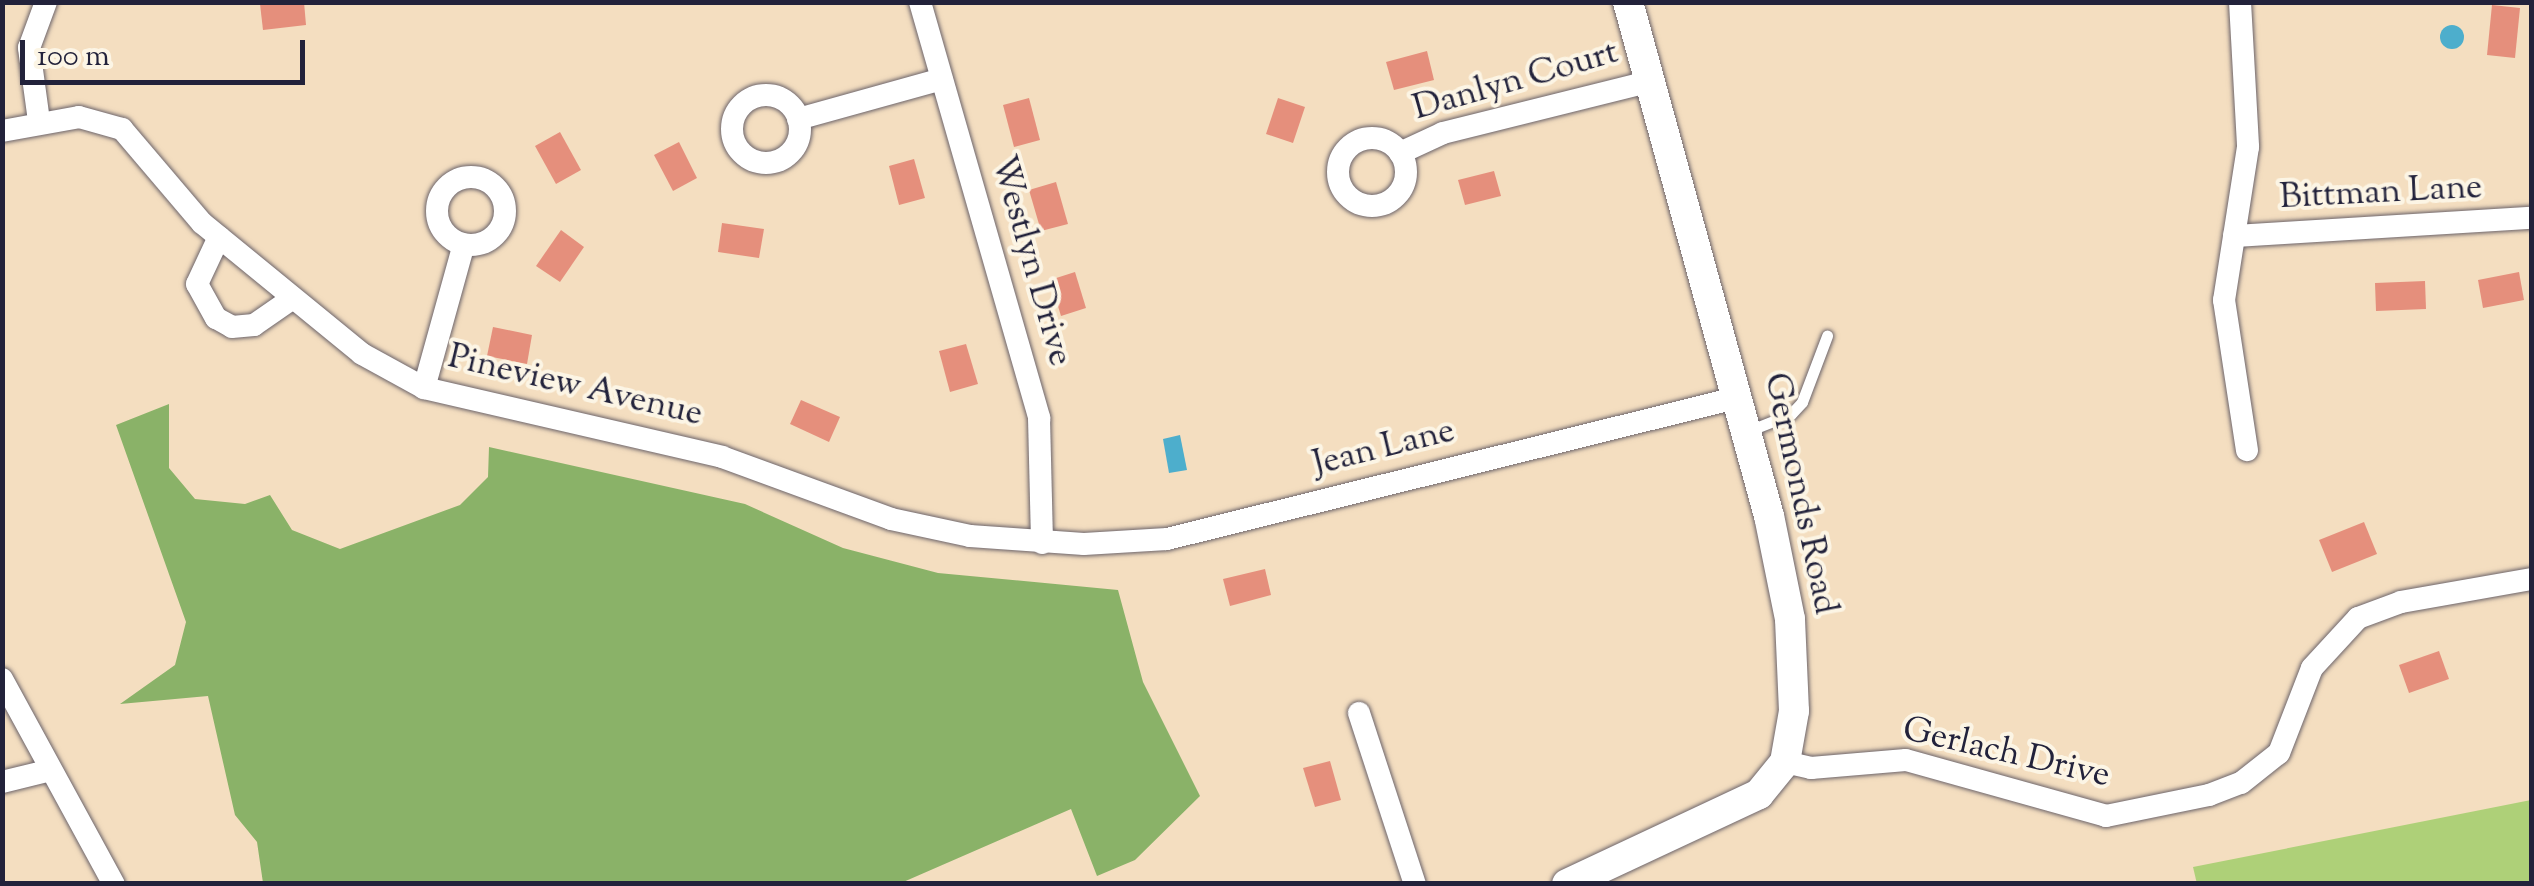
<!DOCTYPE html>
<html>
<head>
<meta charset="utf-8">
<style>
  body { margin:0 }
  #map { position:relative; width:2534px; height:886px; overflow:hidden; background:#f4dec0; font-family:"Sorts Mill Goudy",serif }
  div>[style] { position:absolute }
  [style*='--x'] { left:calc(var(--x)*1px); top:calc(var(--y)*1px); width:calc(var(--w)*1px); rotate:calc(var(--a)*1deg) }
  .green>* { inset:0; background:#aed078 }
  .forest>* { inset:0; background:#8ab268 }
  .water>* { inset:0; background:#4daecc }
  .round { border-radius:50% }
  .building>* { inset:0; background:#e58f7c }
  .roads { filter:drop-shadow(0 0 2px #6c646a) drop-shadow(0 0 2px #6c646a) }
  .lane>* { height:11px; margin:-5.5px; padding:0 5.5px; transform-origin:5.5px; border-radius:5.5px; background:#fff }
  .street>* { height:22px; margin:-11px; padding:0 11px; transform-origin:11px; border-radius:11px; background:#fff }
  .street>.ring { margin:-11px; padding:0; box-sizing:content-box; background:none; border:22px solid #fff; border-radius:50% }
  .secondary>* { height:30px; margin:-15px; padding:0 15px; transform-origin:15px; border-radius:15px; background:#fff }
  span { translate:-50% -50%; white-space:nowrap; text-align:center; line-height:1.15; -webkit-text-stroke:8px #fcf5e5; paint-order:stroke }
  .street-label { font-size:35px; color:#22223b }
  .frame { position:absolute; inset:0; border:5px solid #22223b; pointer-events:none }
  .scale { position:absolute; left:20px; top:40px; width:285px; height:45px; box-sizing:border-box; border:5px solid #22223b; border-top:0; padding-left:12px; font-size:30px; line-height:35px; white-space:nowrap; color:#22223b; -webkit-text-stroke:8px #fcf5e5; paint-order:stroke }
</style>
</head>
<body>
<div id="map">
  <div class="green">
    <div style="clip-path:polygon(2531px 800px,2531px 883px,2197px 884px,2193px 867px)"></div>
  </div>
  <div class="forest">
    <div style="clip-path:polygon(169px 404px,169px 468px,195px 499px,245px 504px,270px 495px,292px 530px,340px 549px,460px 505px,488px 477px,489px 447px,745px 504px,843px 548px,938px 573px,1118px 590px,1143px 682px,1200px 796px,1135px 860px,1097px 876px,1071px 809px,901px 883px,263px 883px,257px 842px,235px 815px,208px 696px,120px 704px,175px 665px,186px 622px,116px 425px)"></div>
  </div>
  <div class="water">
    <div class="round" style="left:2440px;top:25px;width:24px;height:24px"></div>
    <div style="clip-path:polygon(1180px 435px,1187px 470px,1169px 473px,1163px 439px)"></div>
  </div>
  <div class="building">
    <div style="clip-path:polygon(271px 2px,304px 2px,306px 25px,263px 30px,260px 4px)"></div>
    <div style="clip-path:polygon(2492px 5px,2520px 8px,2515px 58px,2487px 55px)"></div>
    <div style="clip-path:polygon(1427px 51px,1434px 80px,1394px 90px,1386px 62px)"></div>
    <div style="clip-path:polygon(1029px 98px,1040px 140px,1014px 147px,1003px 105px)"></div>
    <div style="clip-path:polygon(1278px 98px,1305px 107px,1293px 143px,1266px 134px)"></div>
    <div style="clip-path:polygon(560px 132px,581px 170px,556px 184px,535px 146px)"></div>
    <div style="clip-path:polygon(679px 142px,697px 178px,673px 191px,654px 155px)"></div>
    <div style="clip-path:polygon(914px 159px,925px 198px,899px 205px,889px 166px)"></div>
    <div style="clip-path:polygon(1494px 171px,1501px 196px,1465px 205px,1458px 180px)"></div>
    <div style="clip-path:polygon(1056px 182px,1068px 224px,1041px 231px,1029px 190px)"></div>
    <div style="clip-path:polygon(722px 223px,764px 229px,759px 258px,718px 252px)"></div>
    <div style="clip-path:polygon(561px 230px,584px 247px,560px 282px,536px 266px)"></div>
    <div style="clip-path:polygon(1075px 272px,1086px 308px,1061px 316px,1050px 280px)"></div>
    <div style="clip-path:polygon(2519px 272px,2524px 300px,2483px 308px,2478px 280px)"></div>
    <div style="clip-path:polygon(2425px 281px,2426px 309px,2376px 311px,2375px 283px)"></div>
    <div style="clip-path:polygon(493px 327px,532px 335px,527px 364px,487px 356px)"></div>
    <div style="clip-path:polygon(966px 344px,978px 384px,950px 392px,939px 351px)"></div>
    <div style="clip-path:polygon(801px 400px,840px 417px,829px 442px,790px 424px)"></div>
    <div style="clip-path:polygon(2364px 522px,2377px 554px,2332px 572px,2319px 540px)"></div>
    <div style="clip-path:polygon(1265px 569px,1271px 595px,1230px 606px,1223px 579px)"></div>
    <div style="clip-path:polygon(2439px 651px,2449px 679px,2409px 693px,2399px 665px)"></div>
    <div style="clip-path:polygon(1330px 761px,1341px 800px,1315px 807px,1303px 768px)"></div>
  </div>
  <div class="roads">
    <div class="lane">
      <div style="--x:1748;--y:431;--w:46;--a:-21.6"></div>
      <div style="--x:1791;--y:414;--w:16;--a:-47"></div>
      <div style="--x:1802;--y:402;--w:71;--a:-69.3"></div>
    </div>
    <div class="street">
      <div style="--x:920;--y:2;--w:433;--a:74"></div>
      <div style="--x:1039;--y:418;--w:125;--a:88.6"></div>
      <div style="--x:2240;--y:2;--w:145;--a:86.8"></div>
      <div style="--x:2248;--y:147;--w:155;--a:98.9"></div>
      <div style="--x:2224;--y:300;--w:152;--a:81.3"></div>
      <div class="ring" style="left:732px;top:95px;width:46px;height:46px"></div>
      <div style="--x:798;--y:119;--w:149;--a:-15.5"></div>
      <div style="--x:39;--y:121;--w:74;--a:-97.8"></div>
      <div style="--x:29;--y:48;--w:49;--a:-69.7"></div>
      <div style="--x:2;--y:131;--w:78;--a:-10.3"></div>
      <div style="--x:79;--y:117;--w:45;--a:15.6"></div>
      <div style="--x:122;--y:129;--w:123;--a:49.6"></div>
      <div style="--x:202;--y:223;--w:207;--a:39.3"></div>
      <div style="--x:362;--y:354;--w:71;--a:28.7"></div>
      <div style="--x:424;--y:388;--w:306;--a:13"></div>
      <div style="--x:722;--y:457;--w:180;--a:20.1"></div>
      <div style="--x:891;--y:519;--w:81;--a:12.1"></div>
      <div style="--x:970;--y:536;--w:114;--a:4"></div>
      <div style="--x:1084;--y:544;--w:83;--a:-3.4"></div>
      <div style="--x:1167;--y:539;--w:590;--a:-13.92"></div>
      <div class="ring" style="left:1338px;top:138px;width:46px;height:46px"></div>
      <div style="--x:1400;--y:153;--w:47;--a:-24.9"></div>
      <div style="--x:1443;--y:133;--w:214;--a:-14"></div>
      <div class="ring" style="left:437px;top:177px;width:46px;height:46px"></div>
      <div style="--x:2234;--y:236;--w:299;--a:-3.5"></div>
      <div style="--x:219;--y:237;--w:52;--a:115.1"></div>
      <div style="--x:197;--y:284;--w:39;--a:61"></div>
      <div style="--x:216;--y:318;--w:18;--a:29"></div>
      <div style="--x:232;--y:327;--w:22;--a:-5"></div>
      <div style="--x:254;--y:325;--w:47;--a:-34.7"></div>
      <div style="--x:424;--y:388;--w:149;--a:-74.5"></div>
      <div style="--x:2;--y:679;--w:234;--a:61.4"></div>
      <div style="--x:1359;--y:713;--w:180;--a:71.9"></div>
      <div style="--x:1785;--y:762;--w:27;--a:13"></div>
      <div style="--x:1811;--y:768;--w:95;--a:-4.8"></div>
      <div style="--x:1906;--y:760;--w:208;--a:15.6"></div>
      <div style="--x:2106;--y:816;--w:105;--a:-11.5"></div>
      <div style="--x:2209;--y:795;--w:34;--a:-21"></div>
      <div style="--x:2241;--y:783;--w:48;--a:-38.3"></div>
      <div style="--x:2279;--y:753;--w:91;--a:-68.8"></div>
      <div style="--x:2312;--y:668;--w:68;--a:-47.4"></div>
      <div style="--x:2358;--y:618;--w:46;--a:-20.4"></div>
      <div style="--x:2401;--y:602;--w:133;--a:-10"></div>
      <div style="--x:2;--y:782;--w:50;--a:-13.8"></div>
    </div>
    <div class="secondary">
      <div style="--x:1567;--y:884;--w:212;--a:-25.1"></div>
      <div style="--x:1759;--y:794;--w:41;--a:-50.9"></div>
      <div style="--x:1785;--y:762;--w:52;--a:-80"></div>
      <div style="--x:1794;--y:711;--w:92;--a:-92.5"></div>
      <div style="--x:1790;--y:619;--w:105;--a:-101.5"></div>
      <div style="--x:1769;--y:516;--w:533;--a:-105.34"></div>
    </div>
  </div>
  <div class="street-label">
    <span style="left:1516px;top:82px;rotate:-16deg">Danlyn Court</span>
    <span style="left:2381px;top:194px;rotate:-3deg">Bittman Lane</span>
    <span style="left:1030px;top:261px;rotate:74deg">Westlyn Drive</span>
    <span style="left:575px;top:387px;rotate:13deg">Pineview Avenue</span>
    <span style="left:1384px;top:449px;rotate:-14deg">Jean Lane</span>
    <span style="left:1799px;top:494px;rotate:78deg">Germonds Road</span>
    <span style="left:2006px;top:754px;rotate:13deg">Gerlach Drive</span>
  </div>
  <div class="frame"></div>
  <div class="scale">100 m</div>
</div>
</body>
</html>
